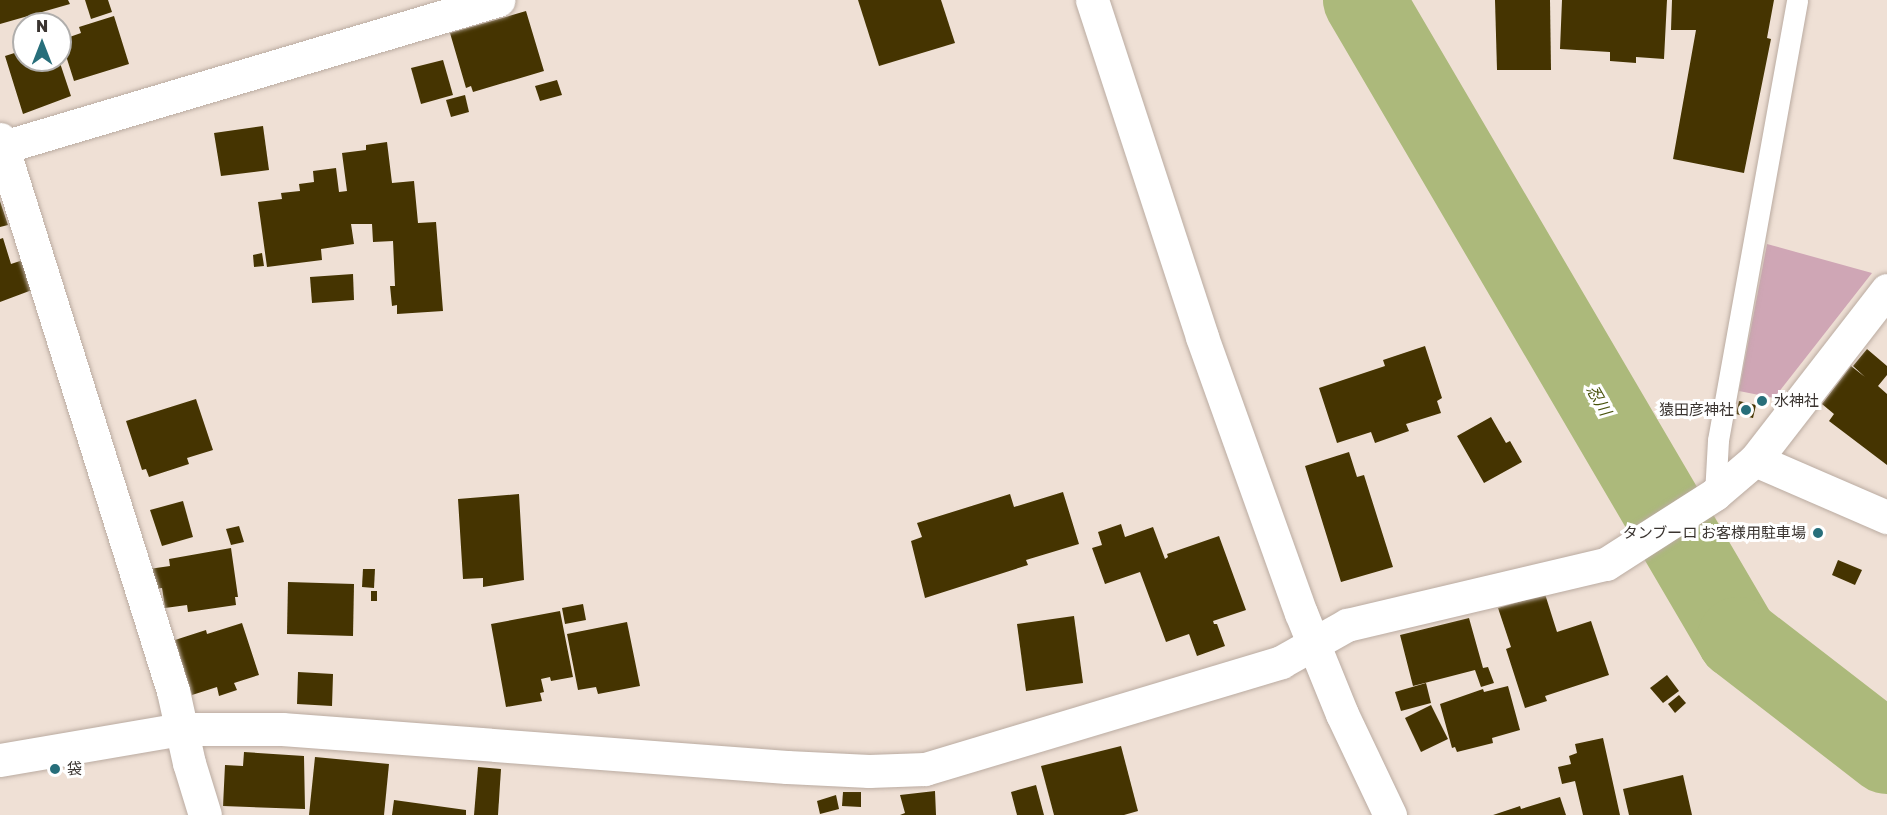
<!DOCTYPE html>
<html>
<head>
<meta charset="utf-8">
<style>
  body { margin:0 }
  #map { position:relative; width:1887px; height:815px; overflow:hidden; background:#efe0d5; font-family:"Golos Text","Noto Sans JP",sans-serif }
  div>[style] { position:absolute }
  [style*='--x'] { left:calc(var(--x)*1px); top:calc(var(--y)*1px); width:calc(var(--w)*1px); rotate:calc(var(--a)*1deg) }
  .green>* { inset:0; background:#cfa6b5 }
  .river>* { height:82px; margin:-41px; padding:0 41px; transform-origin:41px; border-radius:41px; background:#acb97b }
  .building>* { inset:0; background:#453401 }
  .roads { filter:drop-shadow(0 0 2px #baaba1) drop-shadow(0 0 2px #baaba1) }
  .lane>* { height:21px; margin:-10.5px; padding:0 10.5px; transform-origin:10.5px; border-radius:10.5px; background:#fff }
  .street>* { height:33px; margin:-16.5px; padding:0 16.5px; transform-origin:16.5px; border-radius:16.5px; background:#fff }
  .secondary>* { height:33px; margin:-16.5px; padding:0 16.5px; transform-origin:16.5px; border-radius:16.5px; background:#fff }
  .dots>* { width:16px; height:16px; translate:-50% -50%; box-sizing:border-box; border:3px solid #fff; border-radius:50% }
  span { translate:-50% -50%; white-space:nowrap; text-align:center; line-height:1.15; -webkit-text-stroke:6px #fff; paint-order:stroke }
  .poi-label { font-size:15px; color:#3a3430 }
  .left { translate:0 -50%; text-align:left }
  .right { translate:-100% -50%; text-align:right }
  .water-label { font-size:16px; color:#49530c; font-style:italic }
  .north { position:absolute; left:12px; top:12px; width:60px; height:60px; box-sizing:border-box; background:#fff; border:2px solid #b0aeac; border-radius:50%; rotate:0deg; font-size:16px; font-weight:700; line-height:24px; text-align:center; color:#3a3430 }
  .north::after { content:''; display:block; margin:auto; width:21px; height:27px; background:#276e7a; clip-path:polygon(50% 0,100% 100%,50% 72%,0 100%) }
</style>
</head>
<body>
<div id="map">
  <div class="green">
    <div style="clip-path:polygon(1767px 244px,1872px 273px,1774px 398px,1739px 391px)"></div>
  </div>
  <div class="river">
    <div style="--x:1364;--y:0;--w:740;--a:59.62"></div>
    <div style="--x:1738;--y:638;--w:188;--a:37.7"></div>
  </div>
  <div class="building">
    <div style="clip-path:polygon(0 0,68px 0,70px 4px,0 24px)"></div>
    <div style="clip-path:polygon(85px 0,108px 0,112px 12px,91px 19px)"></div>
    <div style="clip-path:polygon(858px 0,941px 0,955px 43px,879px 66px)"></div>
    <div style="clip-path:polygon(1495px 0,1550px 0,1551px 70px,1497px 70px)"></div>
    <div style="clip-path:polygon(1562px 0,1667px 0,1664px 59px,1636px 57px,1636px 63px,1610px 61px,1610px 52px,1560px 49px)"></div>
    <div style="clip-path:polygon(1672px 0,1774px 0,1767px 38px,1771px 39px,1744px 173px,1673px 159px,1696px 30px,1671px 30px)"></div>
    <div style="clip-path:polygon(526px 11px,544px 71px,473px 92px,471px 86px,466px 88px,450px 33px)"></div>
    <div style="clip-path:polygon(114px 16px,129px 64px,74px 81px,61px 40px,81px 33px,79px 27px)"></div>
    <div style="clip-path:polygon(24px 50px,24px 60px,59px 60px,71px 96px,23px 114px,5px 56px)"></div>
    <div style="clip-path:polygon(443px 60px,453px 95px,421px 104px,411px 68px)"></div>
    <div style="clip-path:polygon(557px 80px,562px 95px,540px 101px,535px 86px)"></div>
    <div style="clip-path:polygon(465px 95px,469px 112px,451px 117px,446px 100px)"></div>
    <div style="clip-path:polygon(263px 126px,269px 170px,221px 176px,214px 133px)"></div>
    <div style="clip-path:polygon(387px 142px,392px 183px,414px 181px,418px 223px,436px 222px,443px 311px,397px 314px,397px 305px,392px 306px,390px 286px,395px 286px,393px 241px,373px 242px,372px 224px,351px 224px,354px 244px,321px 249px,322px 260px,267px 267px,258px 202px,282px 199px,281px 193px,300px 191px,299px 184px,314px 182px,313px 171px,336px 168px,339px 192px,347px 191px,342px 153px,366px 150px,366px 145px)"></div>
    <div style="clip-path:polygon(0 201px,8px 225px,0 227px)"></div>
    <div style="clip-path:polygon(3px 238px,11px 264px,23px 260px,32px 290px,0 302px,0 239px)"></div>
    <div style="clip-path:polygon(262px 253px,264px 266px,254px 267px,253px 255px)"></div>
    <div style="clip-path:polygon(353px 274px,354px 300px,312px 303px,310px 277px)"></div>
    <div style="clip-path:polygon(1425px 346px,1442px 398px,1437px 401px,1441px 413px,1406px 424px,1409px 431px,1375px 443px,1371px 432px,1337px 443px,1319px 388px,1385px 366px,1383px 360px)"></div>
    <div style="clip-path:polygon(1867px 349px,1887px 366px,1887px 375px,1878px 386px,1887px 394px,1887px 465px,1829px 421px,1834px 414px,1822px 404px,1851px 366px,1865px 377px,1853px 366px)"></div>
    <div style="clip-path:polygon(196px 399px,213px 450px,187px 458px,189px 464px,149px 477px,146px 469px,142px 470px,126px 421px)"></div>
    <div style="clip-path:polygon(1739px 401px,1756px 405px,1753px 418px,1736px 414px)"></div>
    <div style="clip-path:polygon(1491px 417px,1506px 443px,1510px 441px,1522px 462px,1484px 483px,1457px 436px)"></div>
    <div style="clip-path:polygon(1349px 452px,1357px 477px,1364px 475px,1393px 567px,1341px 582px,1305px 466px)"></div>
    <div style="clip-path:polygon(1063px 492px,1079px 544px,1026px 560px,1028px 565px,925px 598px,911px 541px,922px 537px,917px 523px,1010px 494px,1014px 507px)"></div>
    <div style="clip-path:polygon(519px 494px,524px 580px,483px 587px,483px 578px,463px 579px,458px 499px)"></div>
    <div style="clip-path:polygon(183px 501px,193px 537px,162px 546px,150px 510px)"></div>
    <div style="clip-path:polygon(1121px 524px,1125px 537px,1153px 527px,1165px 559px,1168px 557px,1167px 554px,1219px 536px,1246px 610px,1213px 621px,1214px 624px,1217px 624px,1225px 646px,1197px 656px,1189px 634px,1166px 642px,1140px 572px,1105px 584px,1092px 548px,1102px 545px,1098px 532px)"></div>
    <div style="clip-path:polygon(239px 526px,244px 542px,231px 545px,226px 529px)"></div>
    <div style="clip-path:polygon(231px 548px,238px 597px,235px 597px,236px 605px,188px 612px,187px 605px,165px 608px,162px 588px,152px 589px,149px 569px,170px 566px,169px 559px)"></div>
    <div style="clip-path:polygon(1838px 560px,1862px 570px,1855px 585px,1832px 575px)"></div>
    <div style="clip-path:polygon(363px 569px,375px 569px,374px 588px,362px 587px)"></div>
    <div style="clip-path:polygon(288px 582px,354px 584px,353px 636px,287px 634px)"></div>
    <div style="clip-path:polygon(371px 591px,377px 591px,377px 601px,371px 601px)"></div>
    <div style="clip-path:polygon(1545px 594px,1557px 632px,1591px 621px,1609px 675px,1545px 696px,1547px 701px,1525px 708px,1506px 649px,1511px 647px,1498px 608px)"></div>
    <div style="clip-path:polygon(583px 604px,586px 620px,565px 624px,562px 608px)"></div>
    <div style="clip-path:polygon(560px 611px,573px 677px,551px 681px,550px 677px,541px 679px,544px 692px,540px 693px,542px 701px,506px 707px,491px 624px)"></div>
    <div style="clip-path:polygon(1074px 616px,1083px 683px,1026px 691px,1017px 624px)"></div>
    <div style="clip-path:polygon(1469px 618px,1483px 668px,1488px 667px,1494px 683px,1481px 687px,1475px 670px,1413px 686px,1400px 635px)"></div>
    <div style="clip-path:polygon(627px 622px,640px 686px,598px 694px,596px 687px,578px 690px,567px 634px)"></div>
    <div style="clip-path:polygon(242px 623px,259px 675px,234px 683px,237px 690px,219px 696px,217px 687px,192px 695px,175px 640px,206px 630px,207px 634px)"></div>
    <div style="clip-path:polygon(298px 672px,333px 674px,332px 706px,297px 704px)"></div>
    <div style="clip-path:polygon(1667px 675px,1679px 691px,1663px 703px,1650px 688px)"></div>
    <div style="clip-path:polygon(1426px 683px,1431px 703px,1401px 711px,1395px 692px)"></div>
    <div style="clip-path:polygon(1508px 686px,1520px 730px,1492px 738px,1493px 743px,1457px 752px,1455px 747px,1452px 748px,1440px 704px,1483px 689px,1484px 692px)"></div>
    <div style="clip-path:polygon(1679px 695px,1686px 703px,1675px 713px,1668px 704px)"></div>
    <div style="clip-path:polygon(1431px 705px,1448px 739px,1421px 752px,1405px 718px)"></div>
    <div style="clip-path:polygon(1603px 738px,1620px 815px,1583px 815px,1575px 781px,1562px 784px,1558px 767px,1571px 764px,1569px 756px,1577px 753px,1575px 744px)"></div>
    <div style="clip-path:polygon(1121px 746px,1138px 811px,1124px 815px,1054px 815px,1041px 766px)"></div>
    <div style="clip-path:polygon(244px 752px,304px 756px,305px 809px,223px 806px,225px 765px,243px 766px)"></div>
    <div style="clip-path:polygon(315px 757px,389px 764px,384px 815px,309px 815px)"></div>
    <div style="clip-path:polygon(478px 767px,501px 769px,498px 815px,474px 815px)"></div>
    <div style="clip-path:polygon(1683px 775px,1692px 815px,1629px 815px,1623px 789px)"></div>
    <div style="clip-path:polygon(1036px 785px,1044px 815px,1017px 815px,1011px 792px)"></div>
    <div style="clip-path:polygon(935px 791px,936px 815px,900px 815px,905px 813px,900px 795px)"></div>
    <div style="clip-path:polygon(843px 792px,861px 792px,861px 807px,842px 806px)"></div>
    <div style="clip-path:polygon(836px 795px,839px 809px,820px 814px,817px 801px)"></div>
    <div style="clip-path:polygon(1560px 797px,1566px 815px,1493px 815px,1520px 806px,1521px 809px)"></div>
    <div style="clip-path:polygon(394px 800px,466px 810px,466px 815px,392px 815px)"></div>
  </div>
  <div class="roads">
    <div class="lane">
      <div style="--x:1715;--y:494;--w:54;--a:-86.8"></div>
      <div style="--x:1718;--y:440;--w:447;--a:-79.8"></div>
    </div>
    <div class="street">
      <div style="--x:0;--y:139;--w:578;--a:72.6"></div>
      <div style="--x:173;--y:691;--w:74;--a:77.5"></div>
      <div style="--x:189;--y:763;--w:54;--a:72.9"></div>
      <div style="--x:0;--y:148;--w:520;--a:-16.55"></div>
      <div style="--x:1755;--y:460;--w:144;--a:23.4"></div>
      <div style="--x:0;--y:760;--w:185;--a:-9.7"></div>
      <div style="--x:182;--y:729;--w:100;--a:0"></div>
      <div style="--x:282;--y:729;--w:506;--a:4.3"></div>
      <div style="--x:787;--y:767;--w:82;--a:2.8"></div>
      <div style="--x:869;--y:771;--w:56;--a:-2"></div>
      <div style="--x:925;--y:769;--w:372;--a:-16.7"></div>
      <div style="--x:1281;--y:662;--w:76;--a:-29.3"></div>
      <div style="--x:1347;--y:625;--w:266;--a:-13.3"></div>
      <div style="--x:1606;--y:564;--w:130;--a:-32.7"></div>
      <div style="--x:1715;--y:494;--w:52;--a:-40.4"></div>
      <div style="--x:1755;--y:460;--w:215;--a:-52.2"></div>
    </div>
    <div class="secondary">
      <div style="--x:1092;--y:0;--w:354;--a:71.9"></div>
      <div style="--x:1202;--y:337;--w:293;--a:70.3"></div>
      <div style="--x:1301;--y:613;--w:109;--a:67.9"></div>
      <div style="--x:1342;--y:714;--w:112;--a:64.6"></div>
    </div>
  </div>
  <div class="dots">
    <div style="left:1762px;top:401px;background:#276e7a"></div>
    <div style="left:1746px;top:410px;background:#276e7a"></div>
    <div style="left:1818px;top:533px;background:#276e7a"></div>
    <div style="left:55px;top:769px;background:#276e7a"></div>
  </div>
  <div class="poi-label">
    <span class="left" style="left:1774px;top:401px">水神社</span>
    <span class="right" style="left:1734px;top:410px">猿田彦神社</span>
    <span class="right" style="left:1806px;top:533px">タンブーロ お客様用駐車場</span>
    <span class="left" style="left:67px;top:769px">袋</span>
  </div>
  <div class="water-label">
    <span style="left:1599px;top:400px;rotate:60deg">忍川</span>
  </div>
  <div class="north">N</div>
</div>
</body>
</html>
